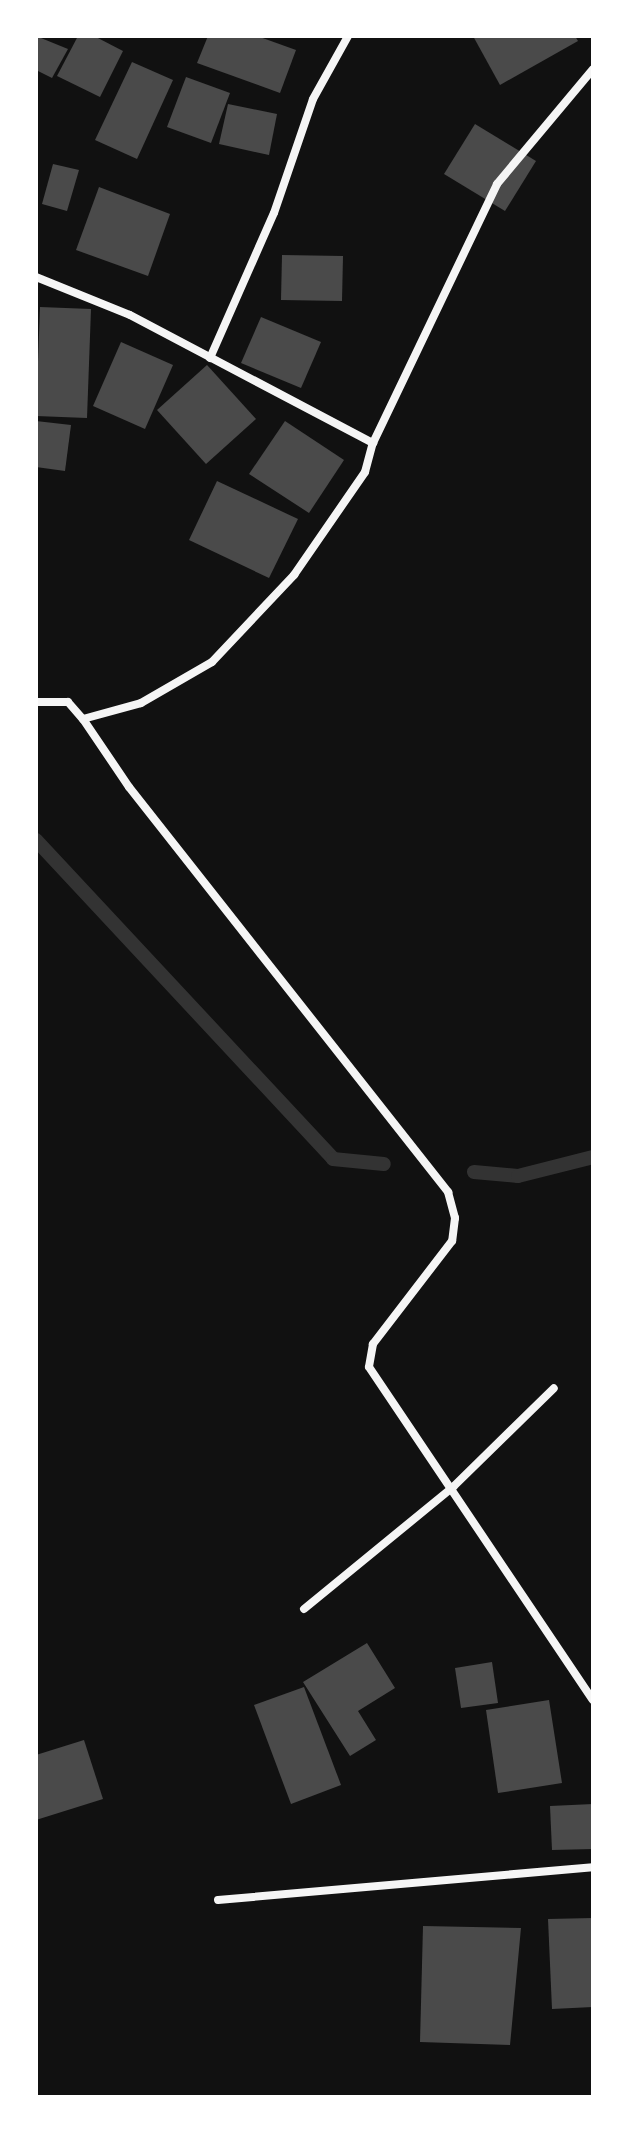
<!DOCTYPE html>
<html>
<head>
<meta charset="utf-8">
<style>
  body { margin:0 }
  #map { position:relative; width:629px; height:2133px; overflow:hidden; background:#111; font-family:"PT Sans Narrow",sans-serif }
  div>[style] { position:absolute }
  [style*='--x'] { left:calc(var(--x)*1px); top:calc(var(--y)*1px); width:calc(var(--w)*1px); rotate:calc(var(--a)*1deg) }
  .stream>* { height:14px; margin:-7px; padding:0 7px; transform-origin:7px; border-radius:7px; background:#333 }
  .building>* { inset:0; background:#4a4a4a }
  .minor>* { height:8px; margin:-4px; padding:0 4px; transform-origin:4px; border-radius:4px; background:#f5f5f5 }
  span { translate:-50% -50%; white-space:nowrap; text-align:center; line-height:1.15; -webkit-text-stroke:7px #fff; paint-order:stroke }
  .frame { position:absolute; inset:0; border:38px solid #fff; pointer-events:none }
</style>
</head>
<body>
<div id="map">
  <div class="stream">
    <div style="--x:36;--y:840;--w:436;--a:47"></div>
    <div style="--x:333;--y:1159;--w:51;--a:5.6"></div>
    <div style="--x:474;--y:1172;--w:44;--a:5.2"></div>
    <div style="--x:518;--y:1176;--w:77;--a:-14.2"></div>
  </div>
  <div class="building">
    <div style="clip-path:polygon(36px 36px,68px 49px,52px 78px,36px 70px)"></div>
    <div style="clip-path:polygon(78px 36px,94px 36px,123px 51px,100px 97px,57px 76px)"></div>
    <div style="clip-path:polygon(208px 36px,257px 36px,296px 50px,280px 93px,197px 63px)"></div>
    <div style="clip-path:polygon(473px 36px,575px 36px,578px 41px,500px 85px)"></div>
    <div style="clip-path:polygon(132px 62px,173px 80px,137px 159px,95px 140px)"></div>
    <div style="clip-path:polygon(186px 77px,230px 93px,211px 143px,167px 127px)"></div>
    <div style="clip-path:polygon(228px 104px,277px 114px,269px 155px,219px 144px)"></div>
    <div style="clip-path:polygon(475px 124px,536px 161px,505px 211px,444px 174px)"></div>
    <div style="clip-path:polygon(53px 164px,79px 170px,67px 211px,42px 204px)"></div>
    <div style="clip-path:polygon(99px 187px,170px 214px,148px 276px,76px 250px)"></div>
    <div style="clip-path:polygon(282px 255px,343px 256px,342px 301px,281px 300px)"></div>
    <div style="clip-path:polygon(40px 307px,91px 309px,87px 418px,36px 416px)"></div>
    <div style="clip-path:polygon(261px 317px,321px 342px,301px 388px,241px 363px)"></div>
    <div style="clip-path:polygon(121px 342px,173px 365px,145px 429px,93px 406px)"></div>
    <div style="clip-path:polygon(207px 365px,256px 419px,206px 464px,157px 410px)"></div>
    <div style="clip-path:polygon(36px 421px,71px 425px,65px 471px,36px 467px)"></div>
    <div style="clip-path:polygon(285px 421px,344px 460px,309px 513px,249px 474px)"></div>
    <div style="clip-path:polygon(217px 481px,298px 519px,269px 578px,189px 540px)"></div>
    <div style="clip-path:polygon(367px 1643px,395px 1688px,358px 1711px,376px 1740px,350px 1756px,303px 1682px)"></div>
    <div style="clip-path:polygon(492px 1662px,498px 1703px,461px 1708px,455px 1668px)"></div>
    <div style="clip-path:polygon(304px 1687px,341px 1785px,291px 1804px,254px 1705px)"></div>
    <div style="clip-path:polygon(549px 1700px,562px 1783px,498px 1793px,486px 1710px)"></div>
    <div style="clip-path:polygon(84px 1740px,103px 1799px,36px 1820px,36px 1755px)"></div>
    <div style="clip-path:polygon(593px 1804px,593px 1849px,552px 1850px,550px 1806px)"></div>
    <div style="clip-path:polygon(593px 1918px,593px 2007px,552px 2009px,548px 1919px)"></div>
    <div style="clip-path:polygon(423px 1926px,521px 1928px,510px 2045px,420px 2042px)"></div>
  </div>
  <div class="minor">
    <div style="--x:36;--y:277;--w:101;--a:22"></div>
    <div style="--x:130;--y:315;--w:275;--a:27.8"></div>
    <div style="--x:210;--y:358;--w:158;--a:-66.2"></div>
    <div style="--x:274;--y:213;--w:120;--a:-71.1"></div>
    <div style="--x:313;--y:99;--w:72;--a:-60.9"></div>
    <div style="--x:36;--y:702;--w:32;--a:0"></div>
    <div style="--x:68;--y:702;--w:23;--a:49"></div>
    <div style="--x:83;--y:719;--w:82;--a:55.9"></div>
    <div style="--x:129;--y:787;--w:516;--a:51.77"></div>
    <div style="--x:448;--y:1192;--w:27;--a:75"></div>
    <div style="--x:455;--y:1218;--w:23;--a:97"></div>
    <div style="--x:452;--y:1241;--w:130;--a:127.5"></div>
    <div style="--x:373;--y:1344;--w:23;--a:100"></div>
    <div style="--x:369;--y:1367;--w:401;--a:56.1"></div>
    <div style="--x:83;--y:719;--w:60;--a:-15.4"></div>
    <div style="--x:141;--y:703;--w:82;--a:-30"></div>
    <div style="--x:212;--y:662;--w:120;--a:-46.7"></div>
    <div style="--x:294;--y:575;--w:125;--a:-55.4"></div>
    <div style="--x:365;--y:472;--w:30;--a:-75"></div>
    <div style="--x:373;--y:443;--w:287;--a:-64.4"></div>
    <div style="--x:497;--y:184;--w:150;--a:-50.1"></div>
    <div style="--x:304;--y:1609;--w:193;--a:-39.3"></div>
    <div style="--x:453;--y:1487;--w:141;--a:-44.4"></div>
    <div style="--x:218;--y:1900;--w:376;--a:-5"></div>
  </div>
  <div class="frame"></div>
</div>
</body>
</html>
